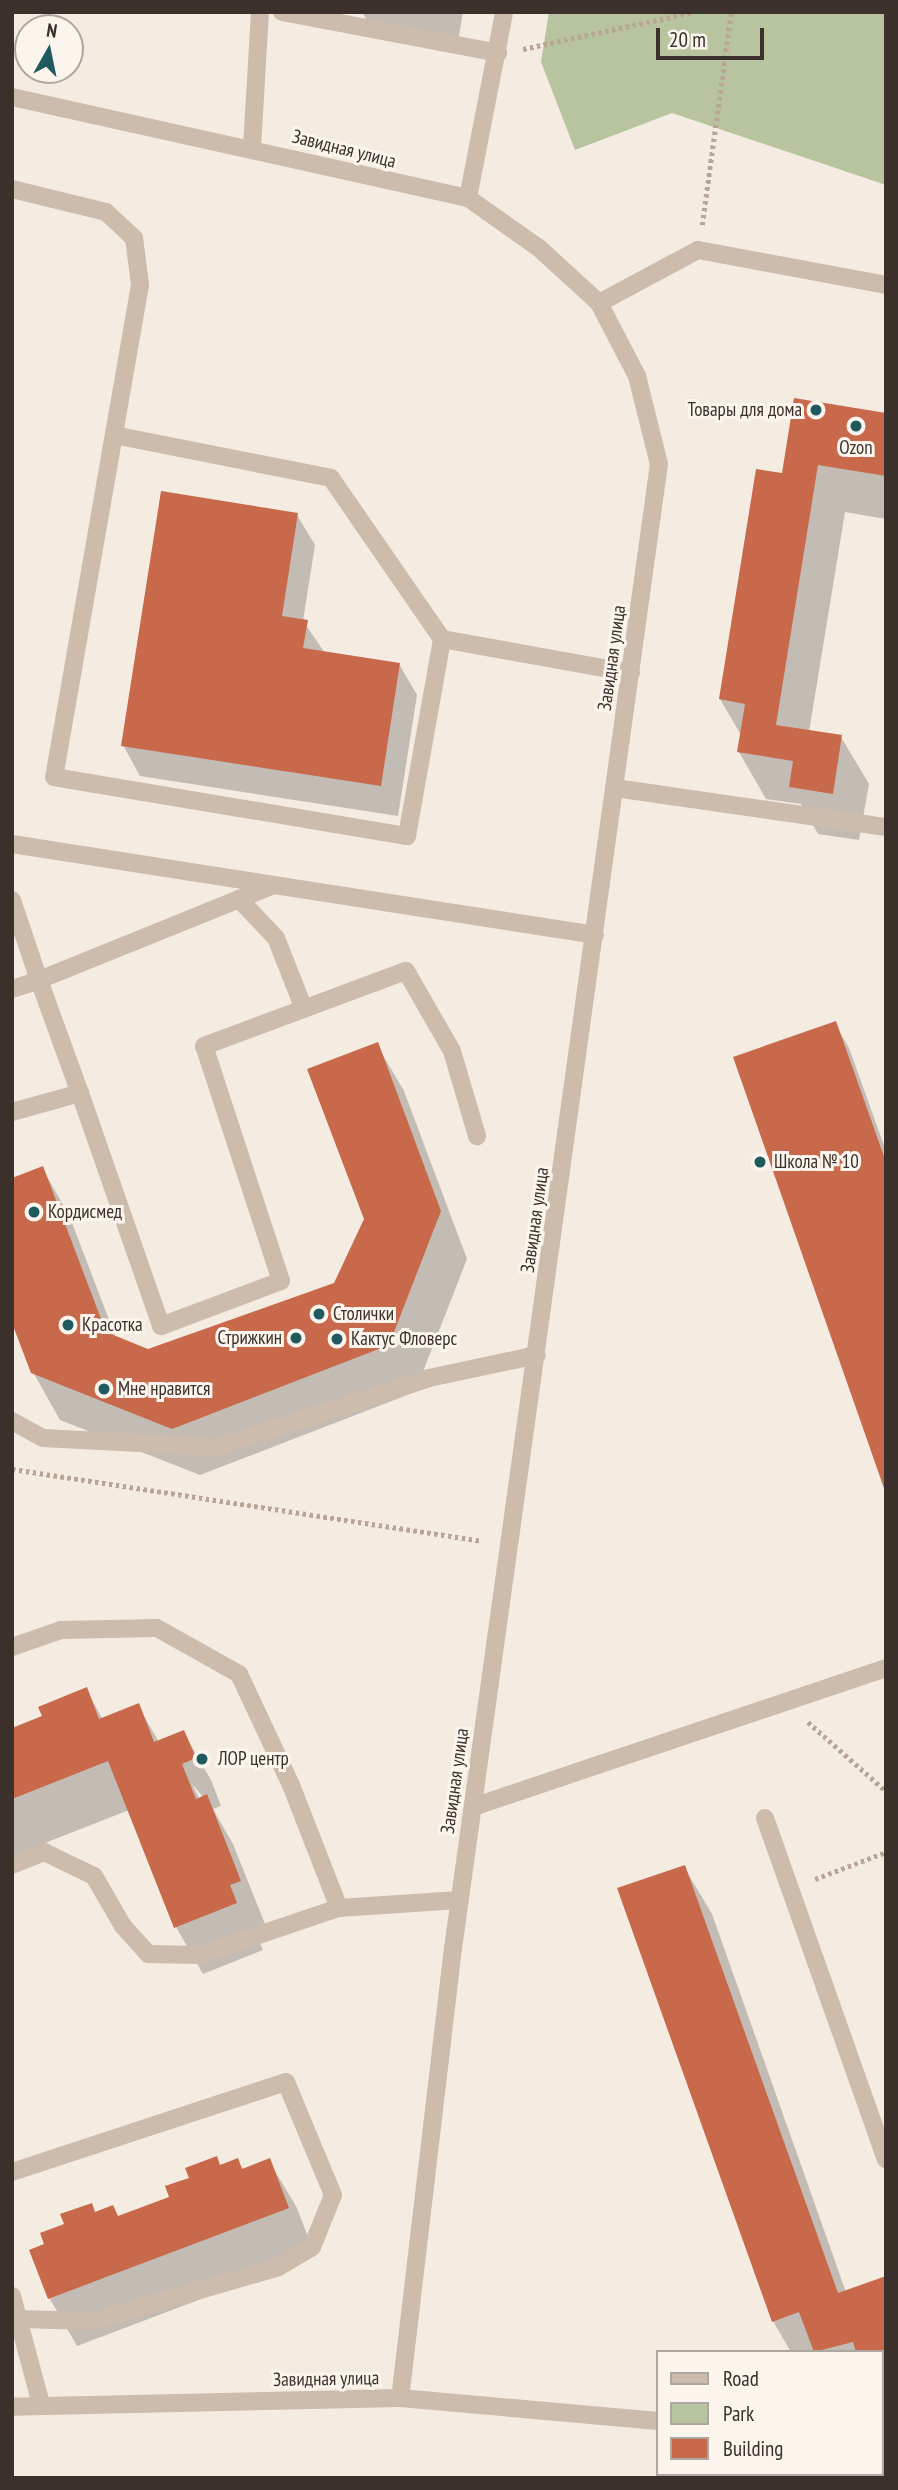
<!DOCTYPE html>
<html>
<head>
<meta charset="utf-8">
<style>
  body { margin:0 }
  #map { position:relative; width:898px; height:2490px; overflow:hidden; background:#f4ebe1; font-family:"PT Sans Narrow",sans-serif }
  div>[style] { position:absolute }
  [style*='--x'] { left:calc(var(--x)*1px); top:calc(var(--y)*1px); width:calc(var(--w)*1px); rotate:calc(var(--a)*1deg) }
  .green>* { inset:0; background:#b8c4a0 }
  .shadow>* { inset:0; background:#0003 }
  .building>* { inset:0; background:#c8694b }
  .path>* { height:4.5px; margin-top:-2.25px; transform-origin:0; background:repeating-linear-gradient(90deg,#b9a596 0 3.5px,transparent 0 7px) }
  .service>* { height:18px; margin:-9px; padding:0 9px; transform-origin:9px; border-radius:9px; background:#cdbbac }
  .minor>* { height:18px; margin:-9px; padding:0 9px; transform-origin:9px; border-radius:9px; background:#cdbbac }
  .dots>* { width:19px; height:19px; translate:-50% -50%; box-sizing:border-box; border:4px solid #fbf5ee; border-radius:50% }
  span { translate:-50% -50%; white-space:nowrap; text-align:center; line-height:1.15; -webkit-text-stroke:6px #fbf5ee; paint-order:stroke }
  .street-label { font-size:19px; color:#3b302b }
  .poi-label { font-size:19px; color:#3b302b }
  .right { translate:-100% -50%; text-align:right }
  .left { translate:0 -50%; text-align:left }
  .frame { position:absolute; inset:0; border:14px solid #3b302b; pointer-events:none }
  .legend { position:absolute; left:656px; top:2350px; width:228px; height:126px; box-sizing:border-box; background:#fbf5ee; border:2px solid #aea6a0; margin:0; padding:9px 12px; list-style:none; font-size:21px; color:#3b302b }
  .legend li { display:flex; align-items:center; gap:14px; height:35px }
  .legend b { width:35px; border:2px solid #aea6a0 }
  .north { position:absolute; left:14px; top:14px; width:70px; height:70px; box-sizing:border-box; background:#fbf5ee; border:2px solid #aea6a0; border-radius:50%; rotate:9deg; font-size:19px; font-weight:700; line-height:28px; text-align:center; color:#3b302b }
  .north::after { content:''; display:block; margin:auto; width:24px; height:32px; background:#1f5a5e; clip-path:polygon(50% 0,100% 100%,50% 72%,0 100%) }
  .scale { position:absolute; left:656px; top:28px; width:108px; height:32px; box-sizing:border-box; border:4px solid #3b302b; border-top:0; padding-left:9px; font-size:21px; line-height:24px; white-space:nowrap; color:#3b302b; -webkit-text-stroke:5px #fbf5ee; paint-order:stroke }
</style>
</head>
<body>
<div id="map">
  <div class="green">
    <div style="clip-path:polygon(549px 12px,886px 12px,886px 185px,672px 113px,575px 150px,541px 62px)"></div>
  </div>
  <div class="shadow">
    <div style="clip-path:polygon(362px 12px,463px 12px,457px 48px,376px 36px)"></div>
    <div style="clip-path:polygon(886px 414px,886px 519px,845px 512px,809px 732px,841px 737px,869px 784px,859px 840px,818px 834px,801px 804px,766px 799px,739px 752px,741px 735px,720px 699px,784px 475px)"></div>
    <div style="clip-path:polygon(297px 515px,315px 545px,303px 621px,325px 653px,399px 664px,417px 695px,398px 816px,140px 776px,123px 745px)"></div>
    <div style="clip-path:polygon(835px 1024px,849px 1048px,886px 1151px,886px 1487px,735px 1058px)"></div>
    <div style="clip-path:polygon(377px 1045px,404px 1091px,467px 1259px,415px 1392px,200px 1475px,60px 1420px,33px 1372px,42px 1168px,69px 1215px,116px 1338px,148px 1351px,336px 1284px,366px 1219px)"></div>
    <div style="clip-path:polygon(evenodd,86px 1689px,103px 1720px,138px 1706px,159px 1742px,184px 1733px,211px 1780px,221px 1806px,213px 1809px,233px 1844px,267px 1929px,256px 1933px,263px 1950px,203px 1974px,176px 1927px,129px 1810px,12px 1856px,12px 1730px,44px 1717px,86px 1689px,192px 1784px,203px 1797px,200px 1800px,192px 1784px)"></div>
    <div style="clip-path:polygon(684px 1867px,712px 1914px,846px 2292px,886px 2278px,886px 2402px,882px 2352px,791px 2352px,773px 2321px)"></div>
    <div style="clip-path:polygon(238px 2161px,244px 2171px,269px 2161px,297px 2208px,315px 2256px,77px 2346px,50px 2299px,31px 2251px,96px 2214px,119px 2218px,171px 2198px)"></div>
  </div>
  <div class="building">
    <div style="clip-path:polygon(794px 398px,886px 413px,886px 476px,818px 465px,776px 725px,842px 735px,833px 794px,789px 787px,793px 761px,737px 752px,745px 704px,719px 699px,756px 469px,782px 473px)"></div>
    <div style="clip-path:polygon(161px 491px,298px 513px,282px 616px,308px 620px,303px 648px,400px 663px,381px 786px,121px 746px)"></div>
    <div style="clip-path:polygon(836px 1021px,886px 1162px,885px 1491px,733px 1057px)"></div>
    <div style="clip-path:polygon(378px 1042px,441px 1211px,389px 1345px,172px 1429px,31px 1373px,12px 1323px,12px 1178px,43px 1166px,106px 1332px,148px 1349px,334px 1283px,364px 1219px,307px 1069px)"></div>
    <div style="clip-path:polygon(87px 1687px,99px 1719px,139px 1703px,154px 1742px,184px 1730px,196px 1758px,182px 1764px,196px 1799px,207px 1794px,241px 1881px,230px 1885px,237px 1903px,174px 1928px,108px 1761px,12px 1799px,12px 1728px,42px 1716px,38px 1707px)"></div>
    <div style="clip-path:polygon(685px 1865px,838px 2293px,886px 2276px,886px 2352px,856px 2352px,853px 2342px,814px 2352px,799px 2312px,772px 2322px,617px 1888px)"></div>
    <div style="clip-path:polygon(217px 2156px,220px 2165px,238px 2158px,242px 2169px,270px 2158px,289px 2208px,48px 2299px,29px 2250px,44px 2244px,40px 2233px,64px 2224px,60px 2214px,92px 2203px,95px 2212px,113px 2205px,118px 2216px,169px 2197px,165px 2186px,189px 2178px,185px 2168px)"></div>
  </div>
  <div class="path">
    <div style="--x:523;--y:49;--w:175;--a:-12.2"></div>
    <div style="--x:702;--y:225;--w:215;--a:-82.2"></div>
    <div style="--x:12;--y:1469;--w:475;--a:8.7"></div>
    <div style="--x:808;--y:1722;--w:104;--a:41.5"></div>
    <div style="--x:815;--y:1879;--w:76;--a:-20.8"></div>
  </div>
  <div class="service">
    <div style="--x:282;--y:12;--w:220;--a:10.7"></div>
    <div style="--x:252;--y:147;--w:135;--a:-86.6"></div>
    <div style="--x:12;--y:189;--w:97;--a:13.7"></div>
    <div style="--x:106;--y:212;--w:38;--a:43"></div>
    <div style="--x:134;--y:238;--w:47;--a:82.7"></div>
    <div style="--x:140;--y:285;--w:499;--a:99.9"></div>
    <div style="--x:54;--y:777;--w:358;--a:9.5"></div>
    <div style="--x:407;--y:836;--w:200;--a:-79.9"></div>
    <div style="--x:442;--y:639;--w:192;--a:10.2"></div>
    <div style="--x:468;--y:198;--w:189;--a:-79"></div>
    <div style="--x:599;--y:303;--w:112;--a:-28.2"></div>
    <div style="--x:698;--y:250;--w:191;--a:10.5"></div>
    <div style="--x:114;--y:435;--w:221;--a:11.2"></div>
    <div style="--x:331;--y:478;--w:196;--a:55.4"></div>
    <div style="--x:615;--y:788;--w:274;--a:8.2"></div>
    <div style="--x:239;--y:899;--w:54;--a:46.5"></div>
    <div style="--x:276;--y:938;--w:76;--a:68.5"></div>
    <div style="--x:12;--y:900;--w:84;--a:71.4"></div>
    <div style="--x:39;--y:980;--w:253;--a:-22"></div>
    <div style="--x:12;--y:989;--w:28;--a:-18"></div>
    <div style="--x:39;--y:980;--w:120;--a:70.1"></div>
    <div style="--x:12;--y:1112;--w:71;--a:-15.6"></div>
    <div style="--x:80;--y:1093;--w:247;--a:70.8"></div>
    <div style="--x:161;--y:1326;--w:128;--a:-20.6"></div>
    <div style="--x:281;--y:1281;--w:247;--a:-108.1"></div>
    <div style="--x:204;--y:1046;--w:215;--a:-20.4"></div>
    <div style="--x:406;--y:971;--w:92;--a:60.1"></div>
    <div style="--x:452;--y:1051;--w:89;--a:73.6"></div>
    <div style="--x:12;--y:1421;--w:35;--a:29"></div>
    <div style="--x:43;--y:1438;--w:174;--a:3"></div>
    <div style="--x:217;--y:1447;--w:223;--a:-18"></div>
    <div style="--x:429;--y:1378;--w:110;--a:-12"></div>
    <div style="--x:12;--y:1647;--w:52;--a:-19.1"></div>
    <div style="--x:61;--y:1630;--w:96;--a:-1.2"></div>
    <div style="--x:157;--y:1628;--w:94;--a:29.3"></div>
    <div style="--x:239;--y:1674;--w:123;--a:64.9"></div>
    <div style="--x:291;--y:1785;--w:132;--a:68.7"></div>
    <div style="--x:339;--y:1908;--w:120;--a:-3.8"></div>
    <div style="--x:473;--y:1807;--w:436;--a:-18.6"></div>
    <div style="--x:765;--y:1818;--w:362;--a:70.5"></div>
    <div style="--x:12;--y:1865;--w:35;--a:-22"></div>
    <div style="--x:44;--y:1852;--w:55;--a:25.6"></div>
    <div style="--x:94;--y:1876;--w:58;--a:59.9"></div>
    <div style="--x:123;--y:1926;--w:38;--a:48"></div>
    <div style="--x:148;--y:1954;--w:51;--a:1.1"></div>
    <div style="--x:199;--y:1955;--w:148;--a:-18.6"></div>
    <div style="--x:12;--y:2172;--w:288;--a:-18.2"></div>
    <div style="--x:286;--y:2082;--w:122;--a:67.4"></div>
    <div style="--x:333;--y:2195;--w:56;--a:112"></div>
    <div style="--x:312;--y:2247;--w:39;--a:149"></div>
    <div style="--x:279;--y:2267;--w:194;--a:163.8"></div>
    <div style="--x:93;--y:2321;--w:75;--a:-178.5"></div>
    <div style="--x:12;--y:2296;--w:112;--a:75"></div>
  </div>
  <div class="minor">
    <div style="--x:12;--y:97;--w:467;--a:12.5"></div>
    <div style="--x:468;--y:198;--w:87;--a:35.2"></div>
    <div style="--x:539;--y:248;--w:81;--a:42.5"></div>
    <div style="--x:599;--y:303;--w:82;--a:62.5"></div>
    <div style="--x:637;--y:376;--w:91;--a:76"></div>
    <div style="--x:659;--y:464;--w:1498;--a:97.9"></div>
    <div style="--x:453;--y:1948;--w:453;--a:96.7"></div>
    <div style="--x:400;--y:2398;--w:388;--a:178.7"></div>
    <div style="--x:12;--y:844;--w:590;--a:8.87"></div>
    <div style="--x:400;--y:2398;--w:259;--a:5.1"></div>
    <div style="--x:882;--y:2456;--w:4;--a:14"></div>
  </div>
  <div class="dots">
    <div style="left:816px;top:410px;background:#1f5a5e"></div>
    <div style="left:856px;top:426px;background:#1f5a5e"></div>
    <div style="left:760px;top:1162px;background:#1f5a5e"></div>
    <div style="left:34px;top:1212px;background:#1f5a5e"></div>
    <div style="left:319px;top:1314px;background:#1f5a5e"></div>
    <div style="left:68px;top:1325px;background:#1f5a5e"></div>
    <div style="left:296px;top:1338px;background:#1f5a5e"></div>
    <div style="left:337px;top:1339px;background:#1f5a5e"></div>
    <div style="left:104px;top:1389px;background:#1f5a5e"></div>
    <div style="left:202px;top:1759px;background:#1f5a5e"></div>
  </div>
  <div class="street-label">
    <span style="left:344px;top:149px;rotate:14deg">Завидная улица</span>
    <span style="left:612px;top:658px;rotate:-82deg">Завидная улица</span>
    <span style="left:535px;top:1220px;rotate:-82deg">Завидная улица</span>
    <span style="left:455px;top:1781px;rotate:-82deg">Завидная улица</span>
    <span style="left:326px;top:2379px;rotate:-1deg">Завидная улица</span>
  </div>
  <div class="poi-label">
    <span class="right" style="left:802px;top:410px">Товары для дома</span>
    <span style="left:856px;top:448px">Ozon</span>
    <span class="left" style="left:774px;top:1162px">Школа № 10</span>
    <span class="left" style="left:48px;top:1212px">Кордисмед</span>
    <span class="left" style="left:333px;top:1314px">Столички</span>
    <span class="left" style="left:82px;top:1325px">Красотка</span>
    <span class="right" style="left:282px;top:1338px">Стрижкин</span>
    <span class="left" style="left:351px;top:1339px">Кактус Фловерс</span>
    <span class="left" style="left:118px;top:1389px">Мне нравится</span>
    <span class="left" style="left:218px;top:1759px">ЛОР центр</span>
  </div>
  <div class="frame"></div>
  <ul class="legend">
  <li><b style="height:9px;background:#cdbbac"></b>Road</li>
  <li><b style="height:19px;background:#b8c4a0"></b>Park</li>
  <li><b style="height:19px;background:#c8694b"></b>Building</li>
  </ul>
  <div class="north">N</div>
  <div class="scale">20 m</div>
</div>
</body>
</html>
